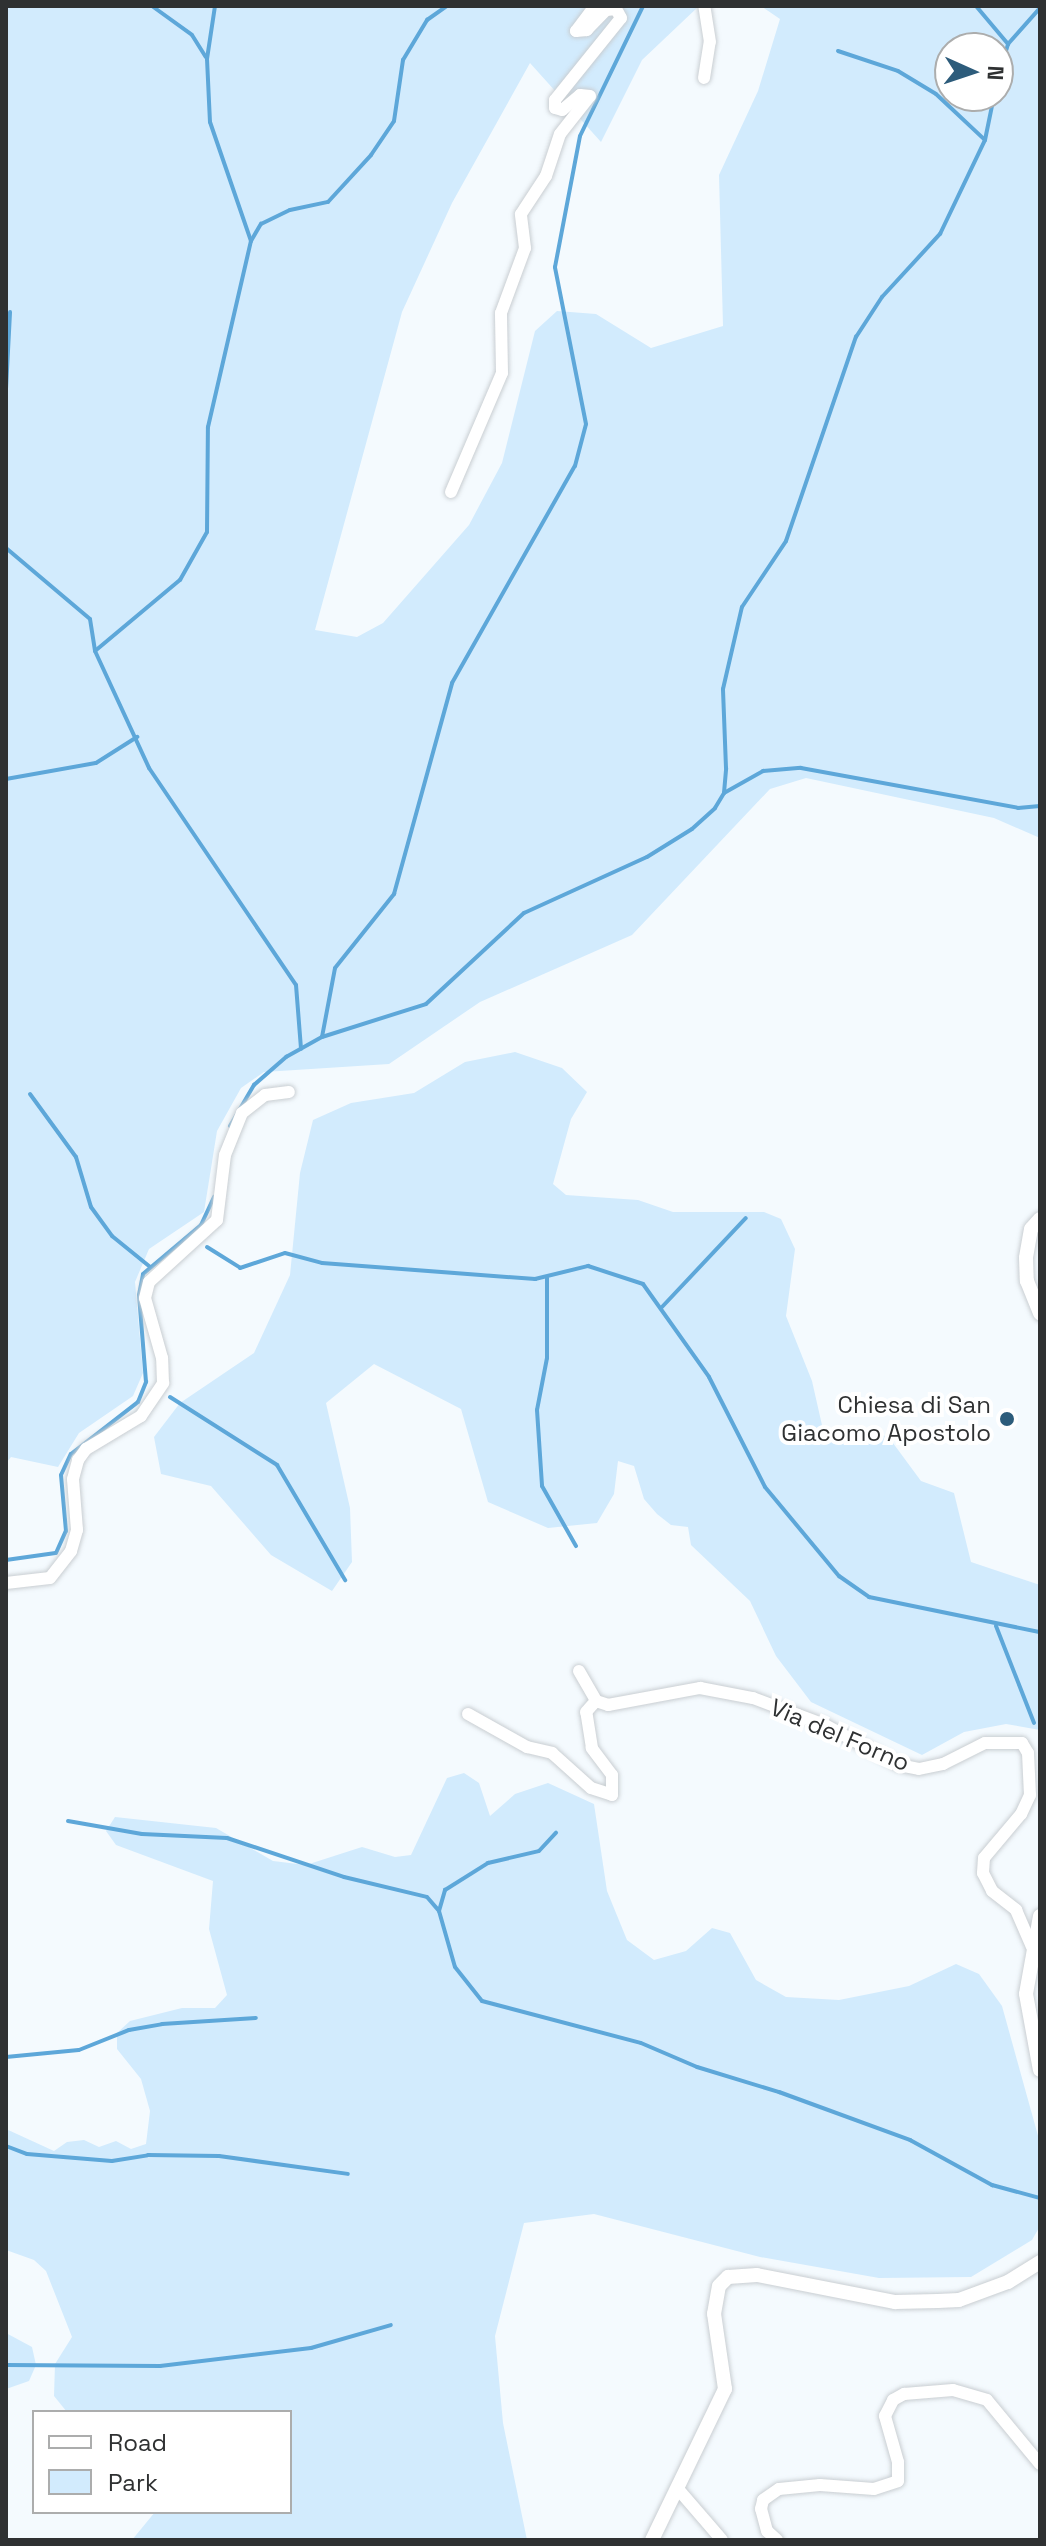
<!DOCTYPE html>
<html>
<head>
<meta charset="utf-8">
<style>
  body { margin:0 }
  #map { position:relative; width:1046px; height:2546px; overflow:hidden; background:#f4fafe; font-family:"Space Grotesk",sans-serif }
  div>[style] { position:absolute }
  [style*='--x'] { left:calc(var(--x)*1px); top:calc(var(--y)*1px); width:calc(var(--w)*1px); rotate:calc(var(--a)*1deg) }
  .green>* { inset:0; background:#d2ebfd }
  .stream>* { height:4px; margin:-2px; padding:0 2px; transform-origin:2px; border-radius:2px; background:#5da7d9 }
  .roads { filter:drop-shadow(0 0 2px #c9ced2) drop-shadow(0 0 2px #c9ced2) }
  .minor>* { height:12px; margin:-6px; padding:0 6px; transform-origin:6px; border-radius:6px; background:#fff }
  .tertiary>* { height:14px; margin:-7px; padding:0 7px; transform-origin:7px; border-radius:7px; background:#fff }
  .dots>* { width:22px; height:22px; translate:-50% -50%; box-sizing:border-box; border:4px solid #fff; border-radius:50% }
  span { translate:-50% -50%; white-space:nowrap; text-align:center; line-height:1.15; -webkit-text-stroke:8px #fff; paint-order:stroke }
  .poi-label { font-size:24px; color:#2f3132 }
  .right { translate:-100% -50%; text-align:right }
  .street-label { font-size:24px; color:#2f3132 }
  .frame { position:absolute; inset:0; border:8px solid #2f3132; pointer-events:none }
  .legend { position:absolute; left:32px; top:2410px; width:260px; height:104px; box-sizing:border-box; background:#fff; border:2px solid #acadad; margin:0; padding:10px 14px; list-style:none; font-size:24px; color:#2f3132 }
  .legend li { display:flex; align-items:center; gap:16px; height:40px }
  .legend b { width:40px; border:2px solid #acadad }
  .north { position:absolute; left:934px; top:32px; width:80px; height:80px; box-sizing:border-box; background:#fff; border:2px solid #acadad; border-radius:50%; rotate:93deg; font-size:22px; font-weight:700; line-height:32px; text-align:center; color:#2f3132 }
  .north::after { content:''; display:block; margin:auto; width:28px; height:36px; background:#2d5c7b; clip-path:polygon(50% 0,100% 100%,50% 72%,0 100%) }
</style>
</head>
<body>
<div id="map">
  <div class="green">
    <div style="clip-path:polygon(evenodd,6px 6px,699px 6px,642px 60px,601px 142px,530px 63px,452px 203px,402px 312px,315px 630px,357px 637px,383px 623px,469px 525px,502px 463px,535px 331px,557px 311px,596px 314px,651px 348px,723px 326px,719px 175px,758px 91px,780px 19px,761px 6px,1040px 6px,1040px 838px,994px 818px,806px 778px,770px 789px,632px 935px,480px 1002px,389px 1064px,264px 1072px,241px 1088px,217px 1131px,204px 1212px,149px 1249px,135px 1282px,143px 1373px,133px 1396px,79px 1433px,58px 1467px,11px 1457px,6px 1463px,6px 6px,950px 48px,998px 48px,998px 96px,950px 96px,950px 48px)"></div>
    <div style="clip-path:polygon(515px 1052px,562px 1068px,587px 1092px,571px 1119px,553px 1184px,566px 1195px,638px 1200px,673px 1212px,764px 1212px,781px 1219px,795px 1249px,786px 1316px,812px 1381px,824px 1434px,840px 1438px,855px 1428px,873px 1429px,890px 1439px,921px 1481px,954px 1493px,971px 1562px,1040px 1585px,1040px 1730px,1006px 1724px,964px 1732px,922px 1755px,811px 1702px,776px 1656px,750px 1601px,691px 1545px,688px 1527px,671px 1525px,657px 1514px,644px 1499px,634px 1466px,618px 1461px,614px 1494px,597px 1523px,548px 1528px,488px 1502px,461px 1409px,374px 1364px,326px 1403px,350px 1508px,352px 1562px,332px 1591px,271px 1555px,211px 1486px,161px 1474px,154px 1437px,180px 1403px,254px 1353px,290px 1275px,300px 1173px,313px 1120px,351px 1103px,414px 1093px,465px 1062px)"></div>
    <div style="clip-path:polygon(464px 1773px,479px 1783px,490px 1816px,515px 1794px,548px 1783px,594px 1804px,607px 1891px,627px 1940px,654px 1960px,686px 1951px,712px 1928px,730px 1933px,756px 1980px,786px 1997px,839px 2000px,909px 1986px,956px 1964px,979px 1974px,1002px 2006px,1040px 2143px,1040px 2226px,1032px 2240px,971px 2277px,879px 2278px,760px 2257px,594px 2214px,524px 2223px,495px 2336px,503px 2423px,527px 2540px,132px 2540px,155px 2512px,290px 2512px,290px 2412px,67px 2412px,54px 2396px,55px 2364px,72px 2337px,46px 2271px,34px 2260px,6px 2250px,6px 2129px,54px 2151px,67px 2142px,84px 2140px,99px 2147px,116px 2141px,131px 2149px,146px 2144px,150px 2111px,141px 2079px,117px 2049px,117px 2033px,130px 2021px,182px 2008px,215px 2008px,227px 1995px,209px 1929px,213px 1881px,116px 1845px,106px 1831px,115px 1817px,216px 1828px,273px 1861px,306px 1865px,362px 1847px,395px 1857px,411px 1855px,447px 1778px)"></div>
    <div style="clip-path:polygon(6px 2333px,32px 2347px,36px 2365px,29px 2381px,6px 2389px)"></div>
  </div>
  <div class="stream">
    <div style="--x:152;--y:6;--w:49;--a:35.9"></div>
    <div style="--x:192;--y:35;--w:26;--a:58"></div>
    <div style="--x:215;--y:6;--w:54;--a:98.6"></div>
    <div style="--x:207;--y:59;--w:63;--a:87.3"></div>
    <div style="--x:210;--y:122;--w:126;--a:71"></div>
    <div style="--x:976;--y:6;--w:50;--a:49.9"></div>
    <div style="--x:838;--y:51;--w:63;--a:18.4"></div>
    <div style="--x:898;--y:71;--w:44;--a:31.2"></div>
    <div style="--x:936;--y:94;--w:67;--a:43.2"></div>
    <div style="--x:998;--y:77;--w:34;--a:-73"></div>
    <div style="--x:1008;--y:44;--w:48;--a:-48.4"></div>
    <div style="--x:6;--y:389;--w:77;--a:-87"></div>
    <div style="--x:6;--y:548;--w:110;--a:40.2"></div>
    <div style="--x:90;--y:619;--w:32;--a:81"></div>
    <div style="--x:95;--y:651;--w:129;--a:65.2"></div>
    <div style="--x:149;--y:768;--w:262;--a:55.9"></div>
    <div style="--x:296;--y:985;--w:64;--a:85.5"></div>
    <div style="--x:95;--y:651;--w:111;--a:-39.9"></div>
    <div style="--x:180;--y:580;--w:55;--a:-60.6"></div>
    <div style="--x:207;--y:532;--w:105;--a:-89.5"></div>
    <div style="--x:208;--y:427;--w:191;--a:-77"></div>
    <div style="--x:251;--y:241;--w:20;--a:-60"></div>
    <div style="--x:261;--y:224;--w:32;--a:-26"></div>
    <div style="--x:290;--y:210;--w:39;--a:-12"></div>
    <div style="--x:328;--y:202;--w:64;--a:-47.5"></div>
    <div style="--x:371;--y:155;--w:41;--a:-55.9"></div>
    <div style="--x:394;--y:121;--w:62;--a:-81.6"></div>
    <div style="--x:403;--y:60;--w:47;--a:-59"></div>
    <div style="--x:427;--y:20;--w:24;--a:-35"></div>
    <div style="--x:6;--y:779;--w:91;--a:-10.1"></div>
    <div style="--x:96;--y:763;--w:49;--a:-32.4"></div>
    <div style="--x:724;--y:793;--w:45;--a:-29.4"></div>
    <div style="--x:763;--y:771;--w:38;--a:-5"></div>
    <div style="--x:801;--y:768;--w:221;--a:10.4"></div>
    <div style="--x:1018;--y:808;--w:22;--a:-5"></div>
    <div style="--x:322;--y:1037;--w:70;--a:-79.3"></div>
    <div style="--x:335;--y:968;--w:95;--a:-51.4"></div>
    <div style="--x:394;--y:894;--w:219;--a:-74.6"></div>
    <div style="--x:452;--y:683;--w:249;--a:-60.5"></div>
    <div style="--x:575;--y:466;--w:43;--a:-75.3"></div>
    <div style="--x:586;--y:424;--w:160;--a:-101.2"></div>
    <div style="--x:555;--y:267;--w:133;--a:-79.2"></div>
    <div style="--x:580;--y:136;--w:144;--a:-64.1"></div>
    <div style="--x:30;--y:1094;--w:78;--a:53.9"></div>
    <div style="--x:76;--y:1157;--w:52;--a:73.3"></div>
    <div style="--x:91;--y:1207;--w:36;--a:54"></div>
    <div style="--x:112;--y:1236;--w:48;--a:39"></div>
    <div style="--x:230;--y:1126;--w:48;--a:-59.7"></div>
    <div style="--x:254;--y:1085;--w:43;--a:-41.2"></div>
    <div style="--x:286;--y:1057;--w:41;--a:-29.1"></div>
    <div style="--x:322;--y:1037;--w:109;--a:-17.6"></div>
    <div style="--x:426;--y:1004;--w:134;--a:-42.9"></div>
    <div style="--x:524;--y:913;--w:135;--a:-24.5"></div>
    <div style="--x:647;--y:857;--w:53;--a:-31.9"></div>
    <div style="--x:692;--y:829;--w:31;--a:-42"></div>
    <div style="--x:715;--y:808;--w:17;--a:-59"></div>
    <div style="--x:724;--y:793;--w:25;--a:-85"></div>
    <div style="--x:726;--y:768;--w:79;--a:-92.2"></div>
    <div style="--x:723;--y:689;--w:84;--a:-77"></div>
    <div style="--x:742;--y:607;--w:79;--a:-56.3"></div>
    <div style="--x:786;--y:541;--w:216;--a:-71.1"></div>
    <div style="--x:856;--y:337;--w:48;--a:-57"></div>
    <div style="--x:882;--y:297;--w:86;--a:-47.4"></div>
    <div style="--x:940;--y:234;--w:104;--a:-64.4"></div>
    <div style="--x:985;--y:140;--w:45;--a:-78.4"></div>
    <div style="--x:207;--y:1247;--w:39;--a:32"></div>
    <div style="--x:240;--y:1268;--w:47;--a:-18.4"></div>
    <div style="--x:285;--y:1253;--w:38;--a:15"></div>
    <div style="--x:322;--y:1263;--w:214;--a:4.3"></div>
    <div style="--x:535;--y:1279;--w:55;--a:-13.8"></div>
    <div style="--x:588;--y:1266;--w:58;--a:18.1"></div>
    <div style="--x:643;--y:1284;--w:114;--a:54.6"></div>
    <div style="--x:709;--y:1377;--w:123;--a:63"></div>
    <div style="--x:765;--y:1487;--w:116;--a:50.3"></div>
    <div style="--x:839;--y:1576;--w:37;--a:35"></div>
    <div style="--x:869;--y:1597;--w:175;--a:11.6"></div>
    <div style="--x:547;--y:1278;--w:80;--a:90"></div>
    <div style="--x:547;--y:1358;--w:53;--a:100.9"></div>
    <div style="--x:537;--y:1410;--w:76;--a:86.2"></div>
    <div style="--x:542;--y:1486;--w:69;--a:60.5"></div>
    <div style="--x:662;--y:1307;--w:122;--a:-46.7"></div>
    <div style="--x:170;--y:1397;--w:127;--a:32.4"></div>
    <div style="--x:277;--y:1465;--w:134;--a:59.4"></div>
    <div style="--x:6;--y:1560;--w:50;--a:-8"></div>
    <div style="--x:56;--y:1553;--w:24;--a:-66"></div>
    <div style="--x:66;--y:1531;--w:56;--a:-95.1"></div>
    <div style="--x:61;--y:1475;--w:23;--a:-65"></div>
    <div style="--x:71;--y:1454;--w:85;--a:-37.8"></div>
    <div style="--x:138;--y:1402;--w:22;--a:-68"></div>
    <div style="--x:146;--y:1382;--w:87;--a:-94.6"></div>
    <div style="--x:139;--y:1295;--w:21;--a:-79"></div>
    <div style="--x:143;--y:1274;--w:76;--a:-40.2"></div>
    <div style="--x:201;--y:1225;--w:31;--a:-65"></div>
    <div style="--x:996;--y:1626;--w:104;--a:68.6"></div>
    <div style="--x:68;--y:1821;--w:75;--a:10"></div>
    <div style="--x:142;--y:1834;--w:85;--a:2.7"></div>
    <div style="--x:227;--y:1838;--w:123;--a:18.4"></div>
    <div style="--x:344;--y:1877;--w:85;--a:13.5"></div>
    <div style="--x:427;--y:1897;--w:18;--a:49"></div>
    <div style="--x:439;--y:1911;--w:58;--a:74.1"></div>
    <div style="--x:455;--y:1967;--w:43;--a:51.5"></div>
    <div style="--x:482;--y:2001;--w:164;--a:14.8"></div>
    <div style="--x:641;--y:2043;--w:61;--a:23.2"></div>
    <div style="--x:697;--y:2067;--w:86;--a:17"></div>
    <div style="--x:779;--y:2092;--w:140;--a:20.1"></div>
    <div style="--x:910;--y:2140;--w:94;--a:28.8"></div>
    <div style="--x:992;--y:2185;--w:50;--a:15.2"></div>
    <div style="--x:439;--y:1911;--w:22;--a:-74"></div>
    <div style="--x:445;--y:1890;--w:51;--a:-32.1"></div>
    <div style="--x:488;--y:1863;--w:52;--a:-13.2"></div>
    <div style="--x:539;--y:1851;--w:25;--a:-47"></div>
    <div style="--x:6;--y:2057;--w:73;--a:-5.5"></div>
    <div style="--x:79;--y:2050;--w:54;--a:-21.8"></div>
    <div style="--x:129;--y:2030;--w:34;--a:-10"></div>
    <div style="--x:162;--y:2024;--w:94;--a:-3.7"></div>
    <div style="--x:6;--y:2146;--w:22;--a:21"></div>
    <div style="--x:27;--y:2154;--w:85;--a:4.7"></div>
    <div style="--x:112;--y:2161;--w:36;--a:-9"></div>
    <div style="--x:148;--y:2155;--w:71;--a:0.8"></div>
    <div style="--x:219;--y:2156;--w:130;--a:7.9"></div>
    <div style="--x:6;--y:2365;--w:154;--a:0.4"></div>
    <div style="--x:160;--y:2366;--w:152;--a:-6.8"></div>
    <div style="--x:311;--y:2348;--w:83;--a:-16"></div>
  </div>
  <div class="roads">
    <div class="minor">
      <div style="--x:704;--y:78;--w:36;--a:-81"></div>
      <div style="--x:710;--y:42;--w:36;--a:-99"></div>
      <div style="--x:451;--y:492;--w:129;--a:-66.8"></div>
      <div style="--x:502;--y:373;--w:60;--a:-91"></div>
      <div style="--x:501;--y:313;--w:69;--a:-69.7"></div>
      <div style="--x:525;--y:248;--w:34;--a:-97"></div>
      <div style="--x:521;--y:214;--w:45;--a:-56.7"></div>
      <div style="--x:546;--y:176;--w:44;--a:-71.6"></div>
      <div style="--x:560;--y:134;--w:48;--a:-51.7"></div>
      <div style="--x:590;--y:96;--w:10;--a:-174"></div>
      <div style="--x:580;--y:95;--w:23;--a:140"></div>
      <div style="--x:562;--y:110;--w:7;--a:-164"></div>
      <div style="--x:555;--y:108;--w:8;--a:-90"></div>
      <div style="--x:555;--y:100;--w:105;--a:-51.2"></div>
      <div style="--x:621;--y:18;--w:10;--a:-119"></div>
      <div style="--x:616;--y:9;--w:10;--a:174"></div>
      <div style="--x:606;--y:10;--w:28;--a:134"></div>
      <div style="--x:587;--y:30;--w:11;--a:175"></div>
      <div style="--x:576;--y:31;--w:31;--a:-53"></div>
      <div style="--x:6;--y:1583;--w:44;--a:-6.5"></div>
      <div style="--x:50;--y:1578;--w:34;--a:-52"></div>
      <div style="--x:71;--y:1551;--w:22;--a:-74"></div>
      <div style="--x:77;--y:1530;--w:51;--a:-94.5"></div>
      <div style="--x:73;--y:1479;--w:20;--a:-75"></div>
      <div style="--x:78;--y:1460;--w:14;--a:-54"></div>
      <div style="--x:86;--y:1449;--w:64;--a:-31"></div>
      <div style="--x:141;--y:1416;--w:40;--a:-56"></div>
      <div style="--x:163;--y:1383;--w:25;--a:-92"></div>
      <div style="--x:162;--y:1358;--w:62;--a:-105.8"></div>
      <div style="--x:145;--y:1298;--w:16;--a:-76"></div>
      <div style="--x:149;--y:1282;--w:92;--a:-42.4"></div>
      <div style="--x:217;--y:1220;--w:65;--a:-83"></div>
      <div style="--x:225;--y:1155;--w:45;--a:-68"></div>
      <div style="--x:242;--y:1113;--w:29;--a:-38"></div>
      <div style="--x:265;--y:1095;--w:24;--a:-7"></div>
      <div style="--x:579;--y:1671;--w:34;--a:60"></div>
      <div style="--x:596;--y:1701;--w:13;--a:18"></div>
      <div style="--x:608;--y:1705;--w:94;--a:-10.5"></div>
      <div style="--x:700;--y:1688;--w:54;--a:10.7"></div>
      <div style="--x:753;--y:1698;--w:77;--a:20.6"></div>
      <div style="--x:825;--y:1725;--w:84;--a:28.4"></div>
      <div style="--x:899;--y:1765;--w:20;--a:11"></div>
      <div style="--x:919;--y:1769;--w:25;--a:-12"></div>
      <div style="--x:943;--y:1764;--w:47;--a:-26.6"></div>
      <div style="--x:985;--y:1743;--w:37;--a:0"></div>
      <div style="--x:1022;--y:1743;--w:12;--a:59"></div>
      <div style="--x:1028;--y:1753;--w:42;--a:87.3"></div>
      <div style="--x:1030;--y:1795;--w:21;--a:115"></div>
      <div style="--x:1021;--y:1814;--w:57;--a:130.1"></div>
      <div style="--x:984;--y:1858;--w:15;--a:94"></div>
      <div style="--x:983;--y:1873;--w:20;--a:63"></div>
      <div style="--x:992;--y:1891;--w:31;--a:38"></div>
      <div style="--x:1016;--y:1910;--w:40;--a:66.6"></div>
      <div style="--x:468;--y:1714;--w:68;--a:29.2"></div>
      <div style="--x:527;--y:1747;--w:26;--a:13"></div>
      <div style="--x:552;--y:1753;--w:52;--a:41.9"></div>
      <div style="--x:591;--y:1788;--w:22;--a:18"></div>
      <div style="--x:612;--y:1795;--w:20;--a:-90"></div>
      <div style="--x:612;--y:1775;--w:34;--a:-127"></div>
      <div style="--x:592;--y:1748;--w:36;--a:-99"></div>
      <div style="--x:586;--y:1712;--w:15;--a:-48"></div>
      <div style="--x:678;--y:2489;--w:67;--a:49.2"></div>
      <div style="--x:777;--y:2540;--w:13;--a:-138"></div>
      <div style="--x:767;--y:2531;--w:23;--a:-105"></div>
      <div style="--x:761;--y:2509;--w:9;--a:-77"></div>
      <div style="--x:763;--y:2500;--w:19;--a:-35"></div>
      <div style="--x:779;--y:2489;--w:41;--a:-5.6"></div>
      <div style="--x:820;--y:2485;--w:54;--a:4.2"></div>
      <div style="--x:874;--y:2489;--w:25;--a:-18"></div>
      <div style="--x:898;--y:2481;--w:19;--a:-90"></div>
      <div style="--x:898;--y:2462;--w:48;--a:-105.8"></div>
      <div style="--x:885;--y:2416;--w:18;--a:-63"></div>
      <div style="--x:893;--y:2400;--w:13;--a:-29"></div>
      <div style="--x:904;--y:2394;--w:49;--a:-4.7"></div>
      <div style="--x:953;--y:2390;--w:35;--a:16"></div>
      <div style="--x:987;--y:2400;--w:83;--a:50.4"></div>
    </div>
    <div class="tertiary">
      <div style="--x:1040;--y:1219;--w:13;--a:132"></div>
      <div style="--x:1031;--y:1229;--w:29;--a:100"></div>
      <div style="--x:1026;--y:1258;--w:23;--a:88"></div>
      <div style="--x:1027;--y:1281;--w:35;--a:68"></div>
      <div style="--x:1040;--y:1916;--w:79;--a:100.2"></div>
      <div style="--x:1026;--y:1994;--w:77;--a:79.6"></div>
      <div style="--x:652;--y:2540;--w:168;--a:-64.2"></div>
      <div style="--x:725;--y:2389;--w:76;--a:-98.3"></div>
      <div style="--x:714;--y:2314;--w:28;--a:-80"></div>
      <div style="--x:719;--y:2286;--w:13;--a:-45"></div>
      <div style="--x:728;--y:2277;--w:29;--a:-4"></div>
      <div style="--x:757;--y:2275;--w:141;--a:11.1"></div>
      <div style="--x:895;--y:2302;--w:43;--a:-1.3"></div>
      <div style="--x:938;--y:2301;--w:21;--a:-3"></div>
      <div style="--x:959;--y:2300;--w:52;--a:-20.2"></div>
      <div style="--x:1008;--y:2282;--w:38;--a:-32"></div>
    </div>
  </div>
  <div class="dots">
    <div style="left:1007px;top:1419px;background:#2d5c7b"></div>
  </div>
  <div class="poi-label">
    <span class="right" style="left:991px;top:1419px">Chiesa di San<br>Giacomo Apostolo</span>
  </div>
  <div class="street-label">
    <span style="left:840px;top:1735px;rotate:23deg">Via del Forno</span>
  </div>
  <div class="frame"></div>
  <ul class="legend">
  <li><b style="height:10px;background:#fff"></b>Road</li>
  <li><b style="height:22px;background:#d2ebfd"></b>Park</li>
  </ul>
  <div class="north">N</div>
</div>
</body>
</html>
